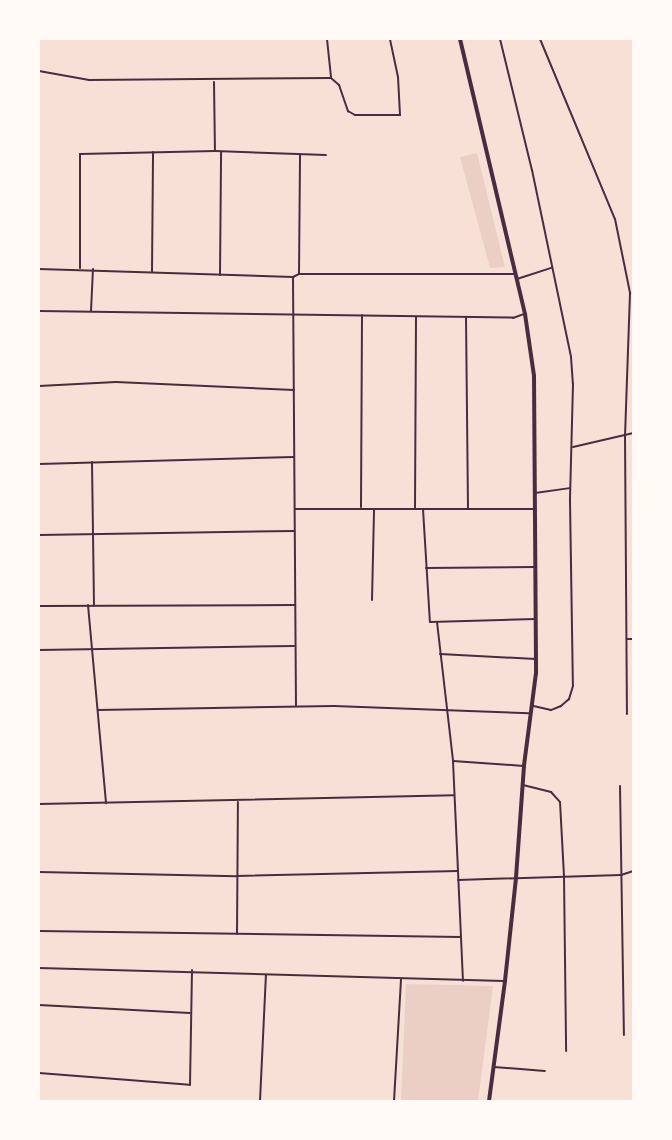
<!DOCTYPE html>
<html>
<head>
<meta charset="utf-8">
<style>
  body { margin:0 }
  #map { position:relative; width:672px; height:1140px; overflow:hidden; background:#f7e1d7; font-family:"Nunito Sans",sans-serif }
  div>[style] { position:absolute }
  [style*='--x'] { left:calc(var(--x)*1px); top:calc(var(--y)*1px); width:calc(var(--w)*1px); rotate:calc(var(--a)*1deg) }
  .green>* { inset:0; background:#ebcfc5 }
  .minor>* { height:2px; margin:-1px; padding:0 1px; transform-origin:1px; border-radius:1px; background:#4a2c40 }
  .secondary>* { height:4px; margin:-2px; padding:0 2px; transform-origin:2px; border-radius:2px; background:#4a2c40 }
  span { translate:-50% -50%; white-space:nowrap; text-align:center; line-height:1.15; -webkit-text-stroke:6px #fffaf5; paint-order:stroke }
  .frame { position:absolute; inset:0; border:40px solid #fffaf5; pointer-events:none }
</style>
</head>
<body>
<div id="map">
  <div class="green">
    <div style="clip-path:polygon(477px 153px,505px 267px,490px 268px,460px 157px)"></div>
    <div style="clip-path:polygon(406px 984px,493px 986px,478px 1101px,401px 1101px)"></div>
  </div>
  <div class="minor">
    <div style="--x:327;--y:39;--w:39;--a:84"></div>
    <div style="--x:331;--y:78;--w:11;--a:41"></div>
    <div style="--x:339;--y:85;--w:28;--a:71"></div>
    <div style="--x:348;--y:111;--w:8;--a:30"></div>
    <div style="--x:355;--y:115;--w:45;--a:0"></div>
    <div style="--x:400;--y:115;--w:38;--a:-93"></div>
    <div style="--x:398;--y:77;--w:39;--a:-102"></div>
    <div style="--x:500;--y:39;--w:135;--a:76.3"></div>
    <div style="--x:532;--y:170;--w:191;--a:78.2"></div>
    <div style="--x:571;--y:357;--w:27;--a:86"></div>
    <div style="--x:573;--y:384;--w:117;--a:91.5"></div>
    <div style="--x:570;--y:501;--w:185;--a:89.1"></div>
    <div style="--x:573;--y:686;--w:14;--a:107"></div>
    <div style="--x:569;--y:699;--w:11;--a:139"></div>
    <div style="--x:561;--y:706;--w:11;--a:158"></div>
    <div style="--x:551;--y:710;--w:18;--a:-167"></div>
    <div style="--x:540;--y:39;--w:195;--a:67.4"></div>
    <div style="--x:615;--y:219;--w:76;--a:78.5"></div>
    <div style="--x:630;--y:293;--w:142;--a:92"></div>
    <div style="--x:625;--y:435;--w:279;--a:89.6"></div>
    <div style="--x:39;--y:71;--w:51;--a:10.2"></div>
    <div style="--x:89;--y:80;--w:242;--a:-0.5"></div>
    <div style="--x:214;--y:82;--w:69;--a:89.2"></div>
    <div style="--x:80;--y:268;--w:114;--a:-90"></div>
    <div style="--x:80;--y:154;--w:135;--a:-1.3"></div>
    <div style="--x:215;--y:151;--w:111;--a:2.1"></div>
    <div style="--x:39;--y:269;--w:254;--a:1.8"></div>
    <div style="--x:293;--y:277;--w:7;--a:-27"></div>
    <div style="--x:299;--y:274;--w:216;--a:0"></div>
    <div style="--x:152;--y:272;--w:120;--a:-89.5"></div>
    <div style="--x:299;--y:274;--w:119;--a:-89.5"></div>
    <div style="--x:220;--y:275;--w:123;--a:-89.5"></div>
    <div style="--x:293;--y:277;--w:429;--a:89.6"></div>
    <div style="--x:517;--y:279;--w:36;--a:-18"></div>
    <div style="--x:39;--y:311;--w:474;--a:0.8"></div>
    <div style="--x:513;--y:318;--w:12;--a:-20"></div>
    <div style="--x:91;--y:311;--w:42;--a:-87.3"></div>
    <div style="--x:466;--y:317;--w:192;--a:89.4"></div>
    <div style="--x:39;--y:386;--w:77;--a:-3"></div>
    <div style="--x:116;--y:382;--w:178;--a:2.6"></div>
    <div style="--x:573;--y:447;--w:62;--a:-13.1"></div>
    <div style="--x:92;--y:462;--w:143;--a:89.2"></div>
    <div style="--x:39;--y:464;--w:255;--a:-1.6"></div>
    <div style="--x:535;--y:493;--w:35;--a:-8"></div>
    <div style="--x:361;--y:507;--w:192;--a:-89.7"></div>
    <div style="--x:295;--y:509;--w:240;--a:0"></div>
    <div style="--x:415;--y:509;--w:192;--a:-89.7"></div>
    <div style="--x:423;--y:509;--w:113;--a:86.5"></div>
    <div style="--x:430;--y:622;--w:105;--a:-1.6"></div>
    <div style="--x:39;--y:535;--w:255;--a:-0.9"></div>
    <div style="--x:426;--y:568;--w:109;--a:-0.5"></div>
    <div style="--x:372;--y:600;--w:91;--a:-88.7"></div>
    <div style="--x:88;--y:605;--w:199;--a:84.8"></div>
    <div style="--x:39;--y:606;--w:256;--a:-0.2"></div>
    <div style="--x:437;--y:622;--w:140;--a:83.4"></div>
    <div style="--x:453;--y:761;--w:220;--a:87.4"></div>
    <div style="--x:627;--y:639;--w:6;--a:0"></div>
    <div style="--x:39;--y:650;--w:255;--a:-0.9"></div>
    <div style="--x:440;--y:654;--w:96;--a:3"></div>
    <div style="--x:98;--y:710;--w:236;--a:-1"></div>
    <div style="--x:334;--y:706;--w:195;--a:2.1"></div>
    <div style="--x:453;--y:761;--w:71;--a:4"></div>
    <div style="--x:523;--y:785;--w:29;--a:14"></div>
    <div style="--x:551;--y:792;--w:13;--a:48"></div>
    <div style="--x:560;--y:802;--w:75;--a:86.9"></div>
    <div style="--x:564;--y:877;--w:174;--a:89.3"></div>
    <div style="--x:620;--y:786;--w:249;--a:89.1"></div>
    <div style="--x:39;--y:804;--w:415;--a:-1.2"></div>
    <div style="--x:39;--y:872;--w:198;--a:1.2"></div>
    <div style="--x:237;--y:876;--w:221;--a:-1.3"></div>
    <div style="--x:458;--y:880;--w:163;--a:-1.8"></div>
    <div style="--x:621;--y:875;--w:13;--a:-18"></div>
    <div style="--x:39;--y:931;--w:422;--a:0.8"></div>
    <div style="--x:237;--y:934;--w:132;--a:-89.6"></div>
    <div style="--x:39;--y:968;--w:465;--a:1.6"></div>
    <div style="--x:39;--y:1005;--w:151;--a:3"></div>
    <div style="--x:494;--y:1067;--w:51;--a:4.5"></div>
    <div style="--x:39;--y:1073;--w:151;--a:4.5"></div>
    <div style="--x:190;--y:1085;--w:115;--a:-89"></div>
    <div style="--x:260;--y:1101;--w:126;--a:-87.3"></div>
    <div style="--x:394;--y:1101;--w:122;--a:-86.7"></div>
  </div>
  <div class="secondary">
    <div style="--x:460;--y:39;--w:283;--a:76.7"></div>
    <div style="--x:525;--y:314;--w:63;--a:81.7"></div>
    <div style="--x:534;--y:376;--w:297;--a:89.6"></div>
    <div style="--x:536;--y:673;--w:94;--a:97.4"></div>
    <div style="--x:524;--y:766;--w:112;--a:94.1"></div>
    <div style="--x:516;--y:878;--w:104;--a:96.1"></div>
    <div style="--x:505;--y:981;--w:121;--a:97.6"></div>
  </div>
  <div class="frame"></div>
</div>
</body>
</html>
